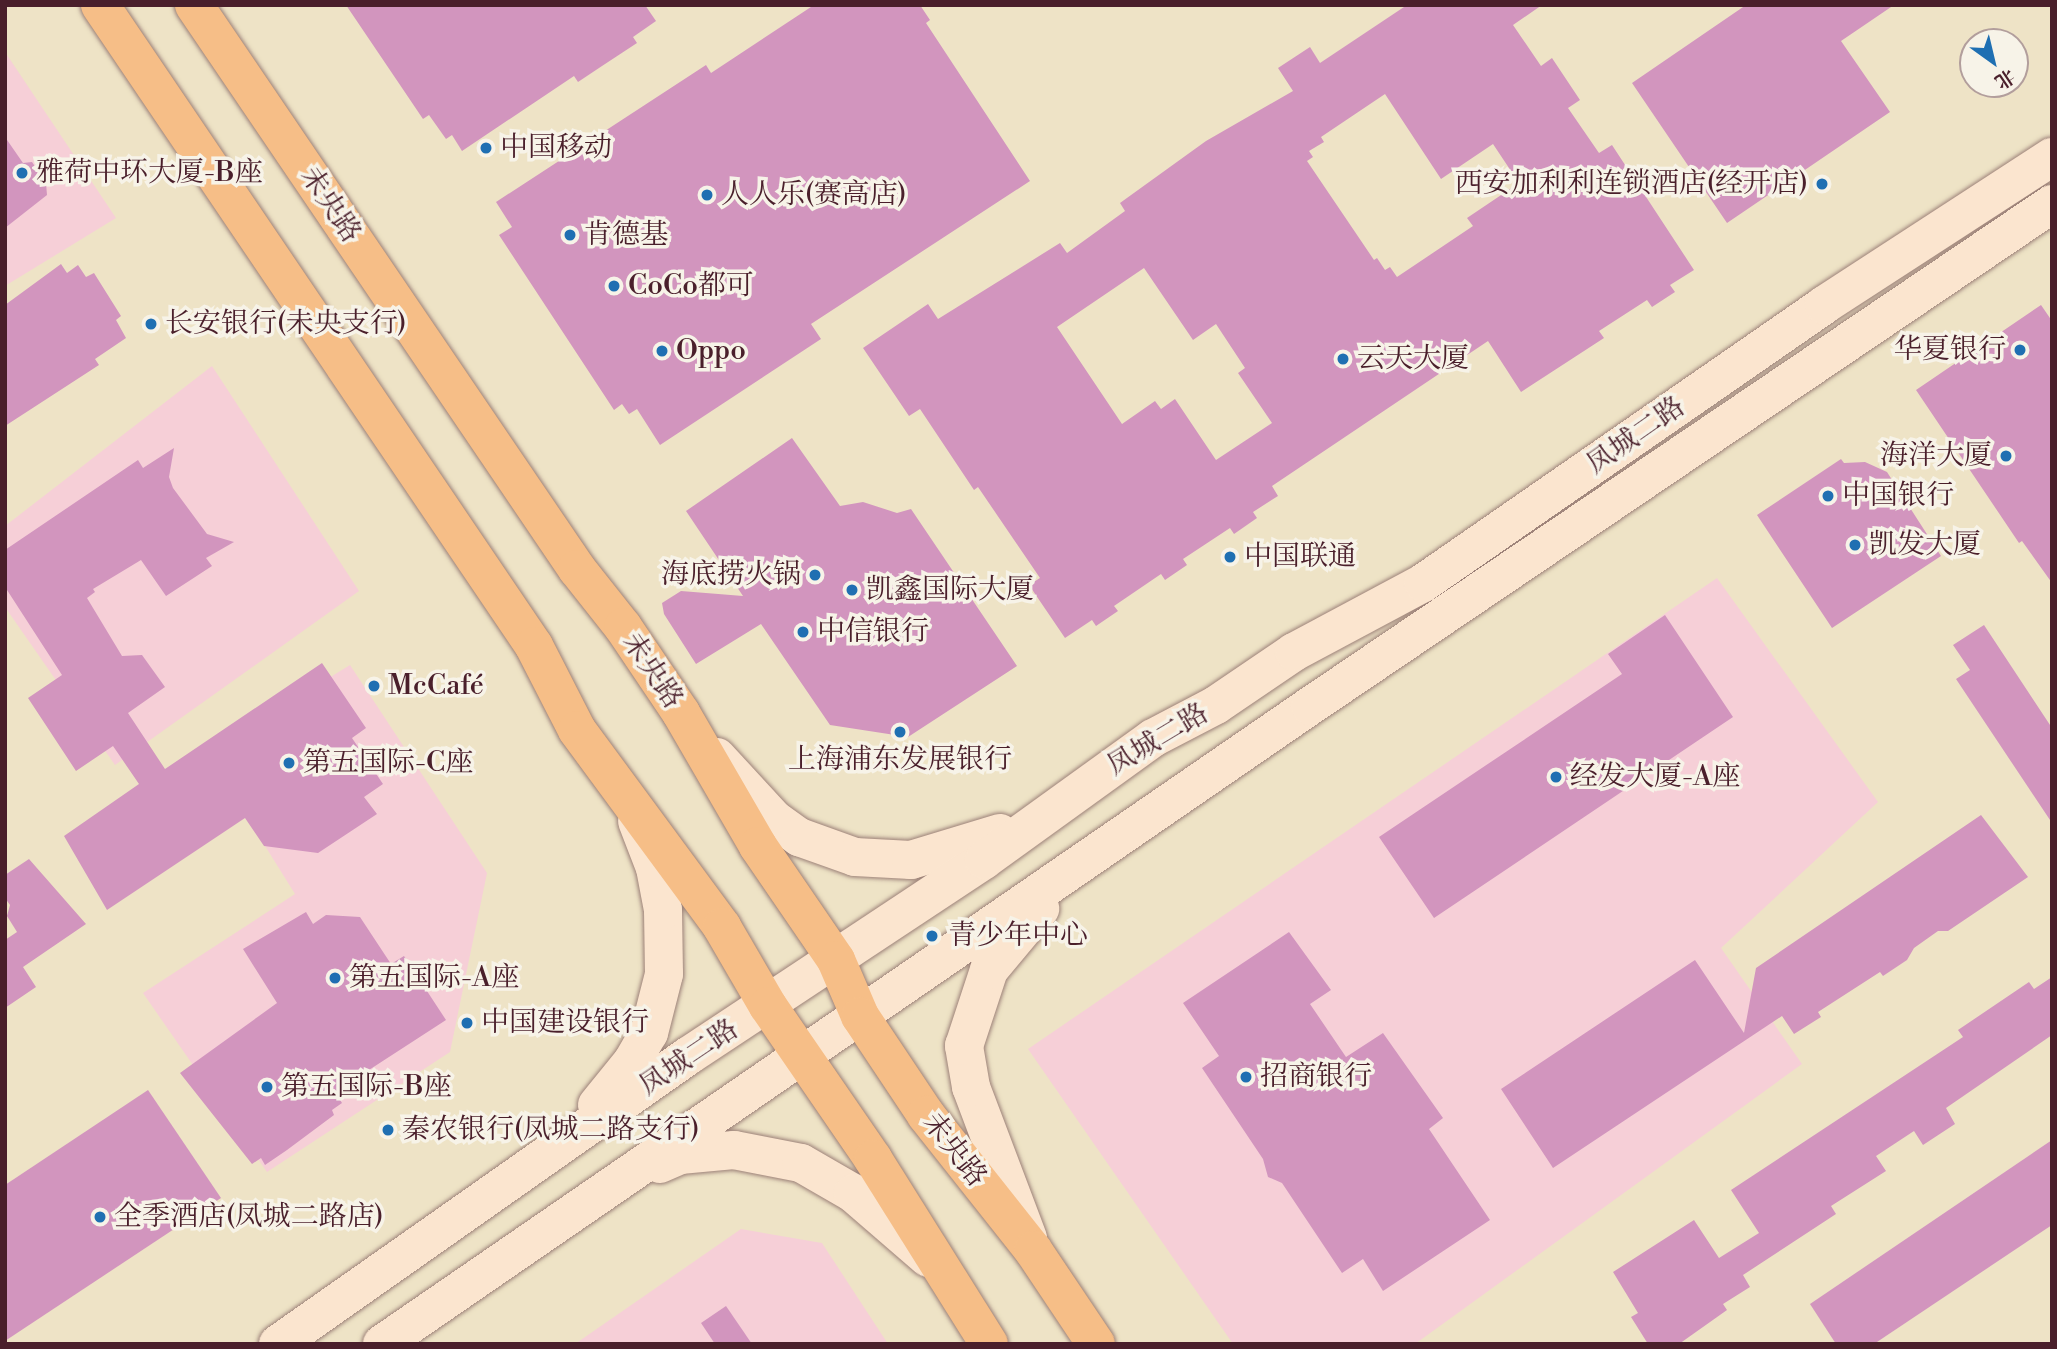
<!DOCTYPE html>
<html>
<head>
<meta charset="utf-8">
<style>
  body { margin:0 }
  #map { position:relative; width:2057px; height:1349px; overflow:hidden; background:#eee3c6; font-family:"Libre Bodoni","Noto Serif SC",serif }
  div>[style] { position:absolute }
  [style*='--x'] { left:calc(var(--x)*1px); top:calc(var(--y)*1px); width:calc(var(--w)*1px); rotate:calc(var(--a)*1deg) }
  .built>* { inset:0; background:#f6cfd7 }
  .building>* { inset:0; background:#d295be }
  .roads { filter:drop-shadow(0 0 2px #9c8178) drop-shadow(0 0 2px #9c8178) }
  .secondary>* { height:38px; margin:-19px; padding:0 19px; transform-origin:19px; border-radius:19px; background:#fbe5cf }
  .primary>* { height:38px; margin:-19px; padding:0 19px; transform-origin:19px; border-radius:19px; background:#f6be87 }
  .dots>* { width:19px; height:19px; translate:-50% -50%; box-sizing:border-box; border:4px solid #f7f3e8; border-radius:50% }
  span { translate:-50% -50%; white-space:nowrap; text-align:center; line-height:1.15; -webkit-text-stroke:7px #f7f3e8; paint-order:stroke }
  .poi-label { font-size:28px; color:#4a1f2b }
  .left { translate:0 -50%; text-align:left }
  .right { translate:-100% -50%; text-align:right }
  .street-label { font-size:28px; color:#4a1f2b }
  .frame { position:absolute; inset:0; border:7px solid #4a1f2b; pointer-events:none }
  .north { position:absolute; left:1959px; top:28px; width:70px; height:70px; box-sizing:border-box; background:#f7f3e8; border:2px solid #b29e9c; border-radius:50%; rotate:146deg; font-size:19px; font-weight:700; line-height:28px; text-align:center; color:#4a1f2b }
  .north::after { content:''; display:block; margin:auto; width:24px; height:32px; background:#1f6fb2; clip-path:polygon(50% 0,100% 100%,50% 72%,0 100%) }
</style>
</head>
<body>
<div id="map">
  <div class="built">
    <div style="clip-path:polygon(5px 52px,116px 218px,5px 286px)"></div>
    <div style="clip-path:polygon(212px 366px,359px 591px,115px 765px,5px 607px,5px 526px)"></div>
    <div style="clip-path:polygon(1717px 578px,1878px 802px,1721px 948px,1802px 1064px,1415px 1344px,1233px 1344px,1028px 1049px)"></div>
    <div style="clip-path:polygon(350px 665px,487px 873px,450px 1052px,267px 1172px,143px 993px,295px 894px,207px 753px)"></div>
    <div style="clip-path:polygon(741px 1229px,822px 1243px,888px 1344px,575px 1344px)"></div>
  </div>
  <div class="building">
    <div style="clip-path:polygon(346px 5px,645px 5px,656px 21px,633px 37px,637px 43px,602px 66px,578px 82px,574px 76px,462px 151px,452px 135px,446px 139px,429px 115px,423px 119px)"></div>
    <div style="clip-path:polygon(814px 5px,920px 5px,930px 20px,926px 23px,1030px 181px,811px 324px,821px 339px,660px 445px,637px 409px,629px 414px,622px 404px,614px 410px,499px 235px,512px 227px,496px 202px,706px 65px,711px 73px)"></div>
    <div style="clip-path:polygon(evenodd,1407px 5px,1542px 5px,1513px 25px,1541px 66px,1552px 58px,1580px 100px,1568px 108px,1599px 153px,1612px 145px,1694px 270px,1670px 285px,1675px 292px,1652px 307px,1647px 300px,1599px 331px,1604px 338px,1521px 392px,1488px 341px,1272px 486px,1278px 496px,1253px 512px,1257px 518px,1234px 534px,1230px 528px,1183px 559px,1187px 565px,1165px 580px,1161px 574px,1114px 606px,1118px 611px,1096px 626px,1092px 620px,1065px 638px,1029px 585px,1040px 578px,978px 487px,974px 490px,920px 409px,909px 416px,863px 348px,928px 304px,938px 319px,1060px 243px,1067px 253px,1125px 211px,1120px 203px,1206px 141px,1293px 91px,1278px 68px,1310px 47px,1320px 63px,1407px 5px,1385px 94px,1441px 179px,1493px 144px,1519px 183px,1467px 218px,1473px 226px,1397px 277px,1390px 267px,1385px 270px,1377px 258px,1374px 260px,1307px 161px,1313px 157px,1309px 151px,1324px 142px,1321px 137px,1385px 94px,1407px 5px,1144px 268px,1193px 340px,1216px 324px,1245px 368px,1238px 373px,1272px 423px,1216px 460px,1175px 399px,1161px 409px,1155px 401px,1122px 424px,1057px 327px,1144px 268px)"></div>
    <div style="clip-path:polygon(1746px 5px,1894px 5px,1841px 41px,1890px 112px,1727px 223px,1632px 83px)"></div>
    <div style="clip-path:polygon(5px 137px,23px 163px,32px 162px,46px 183px,47px 195px,5px 228px)"></div>
    <div style="clip-path:polygon(61px 264px,67px 273px,78px 265px,86px 277px,94px 273px,121px 316px,116px 320px,126px 338px,95px 359px,99px 365px,5px 426px,5px 305px)"></div>
    <div style="clip-path:polygon(2041px 305px,2052px 321px,2052px 583px,2022px 541px,2019px 543px,1916px 390px)"></div>
    <div style="clip-path:polygon(792px 438px,840px 506px,863px 502px,897px 513px,911px 509px,1017px 666px,908px 737px,830px 725px,761px 624px,696px 664px,664px 614px,662px 603px,681px 591px,743px 596px,686px 511px)"></div>
    <div style="clip-path:polygon(174px 448px,169px 477px,173px 488px,207px 534px,234px 542px,206px 558px,212px 566px,166px 596px,141px 560px,93px 589px,95px 592px,87px 598px,122px 656px,142px 655px,165px 687px,128px 713px,165px 769px,322px 663px,366px 728px,352px 738px,383px 784px,364px 797px,377px 814px,318px 853px,264px 846px,245px 818px,107px 910px,64px 836px,139px 784px,113px 746px,76px 771px,28px 698px,62px 675px,7px 590px,5px 550px,138px 460px,143px 468px)"></div>
    <div style="clip-path:polygon(1841px 459px,1844px 463px,1865px 462px,1887px 472px,1941px 556px,1832px 628px,1757px 515px)"></div>
    <div style="clip-path:polygon(1665px 615px,1733px 717px,1434px 918px,1379px 837px,1622px 674px,1608px 654px)"></div>
    <div style="clip-path:polygon(1984px 625px,2052px 728px,2052px 823px,1956px 679px,1970px 670px,1953px 645px)"></div>
    <div style="clip-path:polygon(1981px 815px,2028px 877px,1948px 931px,1938px 931px,1914px 948px,1907px 960px,1883px 976px,1880px 972px,1818px 1012px,1821px 1017px,1794px 1034px,1782px 1016px,1553px 1168px,1501px 1089px,1695px 960px,1744px 1033px,1756px 968px)"></div>
    <div style="clip-path:polygon(29px 859px,86px 924px,23px 967px,36px 987px,5px 1008px,5px 940px,17px 932px,7px 916px,10px 905px,5px 898px,5px 875px)"></div>
    <div style="clip-path:polygon(306px 912px,313px 924px,326px 915px,360px 917px,391px 964px,404px 956px,446px 1020px,335px 1092px,342px 1103px,332px 1110px,334px 1115px,287px 1150px,265px 1165px,261px 1158px,252px 1164px,180px 1073px,277px 1003px,243px 949px)"></div>
    <div style="clip-path:polygon(1289px 932px,1331px 990px,1310px 1004px,1346px 1057px,1383px 1033px,1443px 1118px,1429px 1129px,1490px 1220px,1383px 1291px,1363px 1259px,1342px 1273px,1282px 1183px,1268px 1177px,1263px 1159px,1202px 1068px,1219px 1056px,1183px 1003px)"></div>
    <div style="clip-path:polygon(2052px 977px,2052px 1035px,1946px 1108px,1955px 1124px,1923px 1145px,1914px 1131px,1876px 1156px,1886px 1171px,1831px 1206px,1836px 1214px,1743px 1275px,1750px 1287px,1723px 1304px,1727px 1310px,1679px 1344px,1648px 1344px,1631px 1317px,1638px 1313px,1613px 1272px,1694px 1220px,1719px 1258px,1759px 1233px,1731px 1190px,1963px 1037px,1958px 1030px,2029px 982px,2034px 989px)"></div>
    <div style="clip-path:polygon(148px 1090px,221px 1198px,5px 1341px,5px 1185px)"></div>
    <div style="clip-path:polygon(2052px 1140px,2052px 1225px,1874px 1344px,1836px 1344px,1810px 1304px)"></div>
    <div style="clip-path:polygon(726px 1306px,752px 1344px,715px 1344px,701px 1323px)"></div>
  </div>
  <div class="roads">
    <div class="secondary">
      <div style="--x:717;--y:757;--w:84;--a:47.4"></div>
      <div style="--x:774;--y:819;--w:31;--a:36"></div>
      <div style="--x:799;--y:837;--w:59;--a:19.7"></div>
      <div style="--x:855;--y:857;--w:56;--a:3.1"></div>
      <div style="--x:911;--y:860;--w:93;--a:-16.9"></div>
      <div style="--x:597;--y:1105;--w:55;--a:-50.9"></div>
      <div style="--x:632;--y:1062;--w:34;--a:-60"></div>
      <div style="--x:649;--y:1033;--w:61;--a:-75.7"></div>
      <div style="--x:664;--y:974;--w:64;--a:-90.9"></div>
      <div style="--x:663;--y:910;--w:43;--a:-100.8"></div>
      <div style="--x:655;--y:868;--w:50;--a:-111"></div>
      <div style="--x:660;--y:1164;--w:22;--a:-24"></div>
      <div style="--x:680;--y:1155;--w:54;--a:-5.3"></div>
      <div style="--x:734;--y:1150;--w:68;--a:11"></div>
      <div style="--x:801;--y:1163;--w:60;--a:30"></div>
      <div style="--x:853;--y:1193;--w:99;--a:40.9"></div>
      <div style="--x:1028;--y:1238;--w:161;--a:-110.7"></div>
      <div style="--x:971;--y:1087;--w:42;--a:-99.7"></div>
      <div style="--x:964;--y:1046;--w:80;--a:-71.8"></div>
      <div style="--x:989;--y:970;--w:80;--a:-50.1"></div>
      <div style="--x:278;--y:1344;--w:501;--a:-35.09"></div>
      <div style="--x:688;--y:1056;--w:355;--a:-33.5"></div>
      <div style="--x:984;--y:860;--w:208;--a:-35.8"></div>
      <div style="--x:1153;--y:738;--w:71;--a:-27.6"></div>
      <div style="--x:1216;--y:705;--w:94;--a:-34.2"></div>
      <div style="--x:1294;--y:652;--w:146;--a:-28.1"></div>
      <div style="--x:1423;--y:583;--w:488;--a:-34.7"></div>
      <div style="--x:1824;--y:305;--w:272;--a:-33"></div>
      <div style="--x:382;--y:1344;--w:1126;--a:-34.51"></div>
      <div style="--x:1310;--y:706;--w:896;--a:-34.08"></div>
    </div>
    <div class="primary">
      <div style="--x:100;--y:5;--w:774;--a:55.9"></div>
      <div style="--x:534;--y:646;--w:94;--a:62.9"></div>
      <div style="--x:577;--y:730;--w:245;--a:53.6"></div>
      <div style="--x:722;--y:927;--w:91;--a:59.8"></div>
      <div style="--x:768;--y:1006;--w:186;--a:55.5"></div>
      <div style="--x:873;--y:1159;--w:218;--a:57.9"></div>
      <div style="--x:194;--y:5;--w:682;--a:55.82"></div>
      <div style="--x:577;--y:569;--w:74;--a:51.6"></div>
      <div style="--x:623;--y:627;--w:104;--a:56"></div>
      <div style="--x:681;--y:713;--w:154;--a:59.9"></div>
      <div style="--x:758;--y:846;--w:138;--a:55.6"></div>
      <div style="--x:836;--y:960;--w:61;--a:66.8"></div>
      <div style="--x:860;--y:1016;--w:119;--a:56.3"></div>
      <div style="--x:926;--y:1115;--w:172;--a:51.6"></div>
      <div style="--x:1033;--y:1250;--w:113;--a:56.2"></div>
    </div>
  </div>
  <div class="dots">
    <div style="left:486px;top:148px;background:#1f6fb2"></div>
    <div style="left:22px;top:173px;background:#1f6fb2"></div>
    <div style="left:1822px;top:184px;background:#1f6fb2"></div>
    <div style="left:707px;top:195px;background:#1f6fb2"></div>
    <div style="left:570px;top:235px;background:#1f6fb2"></div>
    <div style="left:614px;top:286px;background:#1f6fb2"></div>
    <div style="left:151px;top:324px;background:#1f6fb2"></div>
    <div style="left:2020px;top:350px;background:#1f6fb2"></div>
    <div style="left:662px;top:351px;background:#1f6fb2"></div>
    <div style="left:1343px;top:359px;background:#1f6fb2"></div>
    <div style="left:2006px;top:456px;background:#1f6fb2"></div>
    <div style="left:1828px;top:496px;background:#1f6fb2"></div>
    <div style="left:1855px;top:545px;background:#1f6fb2"></div>
    <div style="left:1230px;top:557px;background:#1f6fb2"></div>
    <div style="left:815px;top:575px;background:#1f6fb2"></div>
    <div style="left:852px;top:590px;background:#1f6fb2"></div>
    <div style="left:803px;top:632px;background:#1f6fb2"></div>
    <div style="left:374px;top:686px;background:#1f6fb2"></div>
    <div style="left:900px;top:732px;background:#1f6fb2"></div>
    <div style="left:289px;top:763px;background:#1f6fb2"></div>
    <div style="left:1556px;top:777px;background:#1f6fb2"></div>
    <div style="left:932px;top:936px;background:#1f6fb2"></div>
    <div style="left:335px;top:978px;background:#1f6fb2"></div>
    <div style="left:467px;top:1023px;background:#1f6fb2"></div>
    <div style="left:1246px;top:1077px;background:#1f6fb2"></div>
    <div style="left:267px;top:1087px;background:#1f6fb2"></div>
    <div style="left:388px;top:1130px;background:#1f6fb2"></div>
    <div style="left:100px;top:1217px;background:#1f6fb2"></div>
  </div>
  <div class="poi-label">
    <span class="left" style="left:500px;top:148px">中国移动</span>
    <span class="left" style="left:36px;top:173px">雅荷中环大厦-B座</span>
    <span class="right" style="left:1808px;top:184px">西安加利利连锁酒店(经开店)</span>
    <span class="left" style="left:721px;top:195px">人人乐(赛高店)</span>
    <span class="left" style="left:584px;top:235px">肯德基</span>
    <span class="left" style="left:628px;top:286px">CoCo都可</span>
    <span class="left" style="left:165px;top:324px">长安银行(未央支行)</span>
    <span class="right" style="left:2006px;top:350px">华夏银行</span>
    <span class="left" style="left:676px;top:351px">Oppo</span>
    <span class="left" style="left:1357px;top:359px">云天大厦</span>
    <span class="right" style="left:1992px;top:456px">海洋大厦</span>
    <span class="left" style="left:1842px;top:496px">中国银行</span>
    <span class="left" style="left:1869px;top:545px">凯发大厦</span>
    <span class="left" style="left:1244px;top:557px">中国联通</span>
    <span class="right" style="left:801px;top:575px">海底捞火锅</span>
    <span class="left" style="left:866px;top:590px">凯鑫国际大厦</span>
    <span class="left" style="left:817px;top:632px">中信银行</span>
    <span class="left" style="left:388px;top:686px">McCafé</span>
    <span style="left:900px;top:760px">上海浦东发展银行</span>
    <span class="left" style="left:303px;top:763px">第五国际-C座</span>
    <span class="left" style="left:1570px;top:777px">经发大厦-A座</span>
    <span class="left" style="left:948px;top:936px">青少年中心</span>
    <span class="left" style="left:349px;top:978px">第五国际-A座</span>
    <span class="left" style="left:481px;top:1023px">中国建设银行</span>
    <span class="left" style="left:1260px;top:1077px">招商银行</span>
    <span class="left" style="left:281px;top:1087px">第五国际-B座</span>
    <span class="left" style="left:402px;top:1130px">秦农银行(凤城二路支行)</span>
    <span class="left" style="left:114px;top:1217px">全季酒店(凤城二路店)</span>
  </div>
  <div class="street-label">
    <span style="left:330px;top:205px;rotate:56deg">未央路</span>
    <span style="left:1636px;top:436px;rotate:-35deg">凤城二路</span>
    <span style="left:652px;top:671px;rotate:56deg">未央路</span>
    <span style="left:1158px;top:740px;rotate:-31deg">凤城二路</span>
    <span style="left:689px;top:1058px;rotate:-34deg">凤城二路</span>
    <span style="left:954px;top:1150px;rotate:52deg">未央路</span>
  </div>
  <div class="frame"></div>
  <div class="north">北</div>
</div>
</body>
</html>
